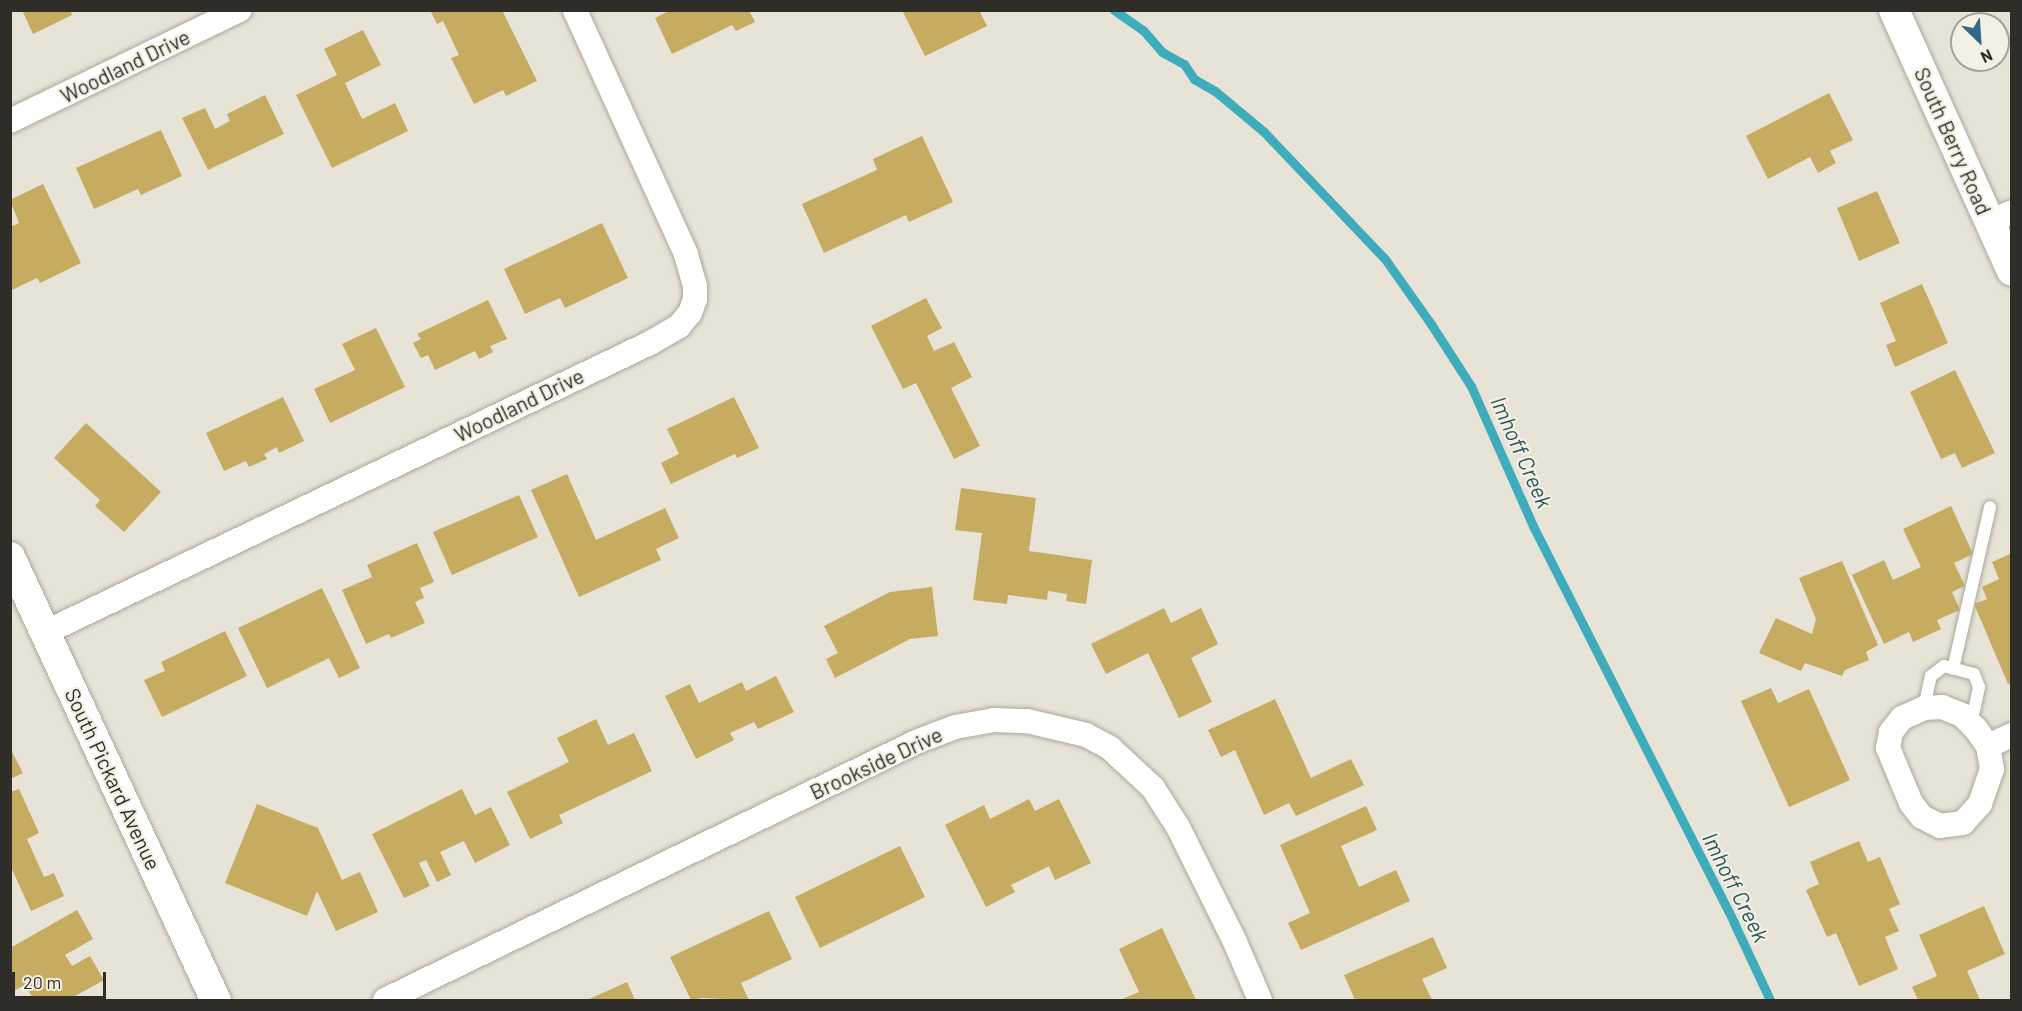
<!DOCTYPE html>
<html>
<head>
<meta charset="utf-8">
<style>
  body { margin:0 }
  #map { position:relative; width:2022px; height:1011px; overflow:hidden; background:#e7e3d7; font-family:Barlow,sans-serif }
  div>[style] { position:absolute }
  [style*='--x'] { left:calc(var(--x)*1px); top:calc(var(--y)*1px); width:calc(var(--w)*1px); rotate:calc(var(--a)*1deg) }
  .stream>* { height:9px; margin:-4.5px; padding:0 4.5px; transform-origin:4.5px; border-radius:4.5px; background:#3eacba }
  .building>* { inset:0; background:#c5ac61 }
  .roads { filter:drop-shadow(0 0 2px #aba79c) drop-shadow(0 0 2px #aba79c) }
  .service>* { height:12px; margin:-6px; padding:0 6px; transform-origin:6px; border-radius:6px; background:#fff }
  .minor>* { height:24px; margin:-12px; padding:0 12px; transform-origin:12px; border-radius:12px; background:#fff }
  .tertiary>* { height:30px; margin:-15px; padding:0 15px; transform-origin:15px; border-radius:15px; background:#fff }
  span { translate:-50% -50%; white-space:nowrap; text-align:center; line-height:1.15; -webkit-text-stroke:4.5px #f4f0e4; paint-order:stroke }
  .street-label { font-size:21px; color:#2e2d28 }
  .water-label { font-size:22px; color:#27565c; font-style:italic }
  .frame { position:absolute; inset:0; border:12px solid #2e2d28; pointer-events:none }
  .north { position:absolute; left:1950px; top:12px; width:60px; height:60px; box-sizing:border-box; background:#f4f0e4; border:2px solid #a5a299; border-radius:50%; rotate:155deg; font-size:16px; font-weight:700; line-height:24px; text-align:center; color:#2e2d28 }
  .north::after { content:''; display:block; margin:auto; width:21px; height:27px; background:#326883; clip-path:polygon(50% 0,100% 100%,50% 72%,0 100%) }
  .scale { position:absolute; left:12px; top:972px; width:94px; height:27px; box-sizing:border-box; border:3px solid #2e2d28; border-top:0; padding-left:8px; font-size:18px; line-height:21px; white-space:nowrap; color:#2e2d28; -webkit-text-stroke:4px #f4f0e4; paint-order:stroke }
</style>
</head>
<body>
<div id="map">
  <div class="stream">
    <div style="--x:1114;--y:10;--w:35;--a:35"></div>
    <div style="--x:1143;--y:30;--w:29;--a:49"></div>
    <div style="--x:1162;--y:52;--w:25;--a:29"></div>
    <div style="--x:1184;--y:64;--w:18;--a:56"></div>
    <div style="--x:1194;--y:79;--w:24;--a:30"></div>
    <div style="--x:1215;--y:91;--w:64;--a:39.9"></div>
    <div style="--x:1264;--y:132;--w:175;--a:46.4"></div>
    <div style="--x:1385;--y:259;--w:80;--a:54.7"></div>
    <div style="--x:1431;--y:324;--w:74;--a:57.2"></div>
    <div style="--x:1471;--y:386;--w:153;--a:66.1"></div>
    <div style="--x:1533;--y:526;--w:445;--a:63.1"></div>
    <div style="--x:1734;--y:923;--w:85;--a:64.9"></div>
  </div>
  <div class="building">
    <div style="clip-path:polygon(22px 10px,70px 10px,72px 15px,33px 34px)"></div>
    <div style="clip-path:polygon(430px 10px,502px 10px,537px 81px,506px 96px,503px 90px,474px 104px,451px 58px,459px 55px,443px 21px,437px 24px)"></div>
    <div style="clip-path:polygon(671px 10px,749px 10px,755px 22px,736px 31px,732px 25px,672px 54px,655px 18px)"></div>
    <div style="clip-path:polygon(902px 10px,979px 10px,987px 26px,925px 56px)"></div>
    <div style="clip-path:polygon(363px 30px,381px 65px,345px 83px,362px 119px,395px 103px,408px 131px,332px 168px,296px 95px,337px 75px,324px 49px)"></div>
    <div style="clip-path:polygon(1829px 93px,1853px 140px,1830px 151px,1836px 163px,1818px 173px,1810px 157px,1768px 179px,1746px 136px)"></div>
    <div style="clip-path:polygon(265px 95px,284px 134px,208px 170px,182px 118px,205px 108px,215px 129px,230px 121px,227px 114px)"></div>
    <div style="clip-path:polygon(161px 130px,182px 176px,141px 195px,138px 189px,94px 209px,76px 168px)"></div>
    <div style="clip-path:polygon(922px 136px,953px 202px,909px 222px,906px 215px,824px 253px,802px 204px,877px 170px,873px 159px)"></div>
    <div style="clip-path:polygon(43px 184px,81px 263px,40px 283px,37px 278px,10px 291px,10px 227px,19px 223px,10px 200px)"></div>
    <div style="clip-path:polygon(1877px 191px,1900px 243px,1859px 261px,1837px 208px)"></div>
    <div style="clip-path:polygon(602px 223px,628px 278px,565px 308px,560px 298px,525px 314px,504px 269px)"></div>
    <div style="clip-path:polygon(1922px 284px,1948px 343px,1895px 367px,1886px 345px,1896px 341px,1880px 303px)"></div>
    <div style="clip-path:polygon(926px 298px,942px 328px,927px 336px,934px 351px,954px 342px,972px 377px,951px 388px,980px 446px,954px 459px,916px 383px,903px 389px,871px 326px)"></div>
    <div style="clip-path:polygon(488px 300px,507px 339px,490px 346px,493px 352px,479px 359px,475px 351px,435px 370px,428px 355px,421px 358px,413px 343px,421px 339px,417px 334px)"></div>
    <div style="clip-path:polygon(376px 328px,405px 387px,330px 423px,314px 389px,355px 370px,342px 344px)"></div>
    <div style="clip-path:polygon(1955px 370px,1995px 453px,1962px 468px,1955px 453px,1941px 459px,1910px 392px)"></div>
    <div style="clip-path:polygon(283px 397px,304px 441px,279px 453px,277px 447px,264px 454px,267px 459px,249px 467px,246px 461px,224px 471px,206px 433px)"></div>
    <div style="clip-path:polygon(734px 397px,759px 448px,737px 458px,735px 454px,671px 484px,661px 463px,679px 454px,667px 429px)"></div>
    <div style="clip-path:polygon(86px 423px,161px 492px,124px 532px,95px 506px,100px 500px,54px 458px)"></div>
    <div style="clip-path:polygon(567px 474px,596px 540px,665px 508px,679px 538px,656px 549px,661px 560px,579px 597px,531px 490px)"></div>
    <div style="clip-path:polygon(961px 488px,1036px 498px,1029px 551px,1092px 560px,1086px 604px,1066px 601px,1067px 594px,1048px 591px,1047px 600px,1008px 595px,1007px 604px,973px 600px,982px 533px,955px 530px)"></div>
    <div style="clip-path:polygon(519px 495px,538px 537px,452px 575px,433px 532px)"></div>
    <div style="clip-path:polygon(1951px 506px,1973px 554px,1954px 563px,1965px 586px,1952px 592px,1960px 610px,1937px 620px,1941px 629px,1913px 642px,1909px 632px,1884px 644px,1852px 575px,1884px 560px,1893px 580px,1921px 567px,1903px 529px)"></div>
    <div style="clip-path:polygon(417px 543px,434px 582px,420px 588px,424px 598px,415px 602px,425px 623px,391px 638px,389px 634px,366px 644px,342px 590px,372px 577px,367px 565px)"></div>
    <div style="clip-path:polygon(2012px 553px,2012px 683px,2008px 684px,1974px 604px,1987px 599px,1982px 587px,1999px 579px,1992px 562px)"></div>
    <div style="clip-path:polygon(1842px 561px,1878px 645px,1866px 652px,1869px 660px,1845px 670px,1842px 676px,1805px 663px,1801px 671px,1759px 653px,1776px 618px,1812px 634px,1816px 619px,1799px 578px)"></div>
    <div style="clip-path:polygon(932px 587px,938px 636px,910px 639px,835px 678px,826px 659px,838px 653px,824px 626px,890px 592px)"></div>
    <div style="clip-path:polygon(322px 588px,360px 668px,339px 678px,329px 658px,267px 688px,238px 628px)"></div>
    <div style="clip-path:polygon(1164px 608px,1171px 623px,1201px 608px,1218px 644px,1191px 658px,1212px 702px,1179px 718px,1148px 653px,1106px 674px,1091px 644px)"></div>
    <div style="clip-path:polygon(225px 631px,247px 676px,162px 717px,144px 680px,165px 671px,161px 662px)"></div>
    <div style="clip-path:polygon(776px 676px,794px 712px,758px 729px,754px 722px,730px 733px,734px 740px,696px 759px,665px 696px,690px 684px,699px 703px,742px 682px,746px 691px)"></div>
    <div style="clip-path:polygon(1771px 688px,1778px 703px,1809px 689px,1850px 780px,1789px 807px,1741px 701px)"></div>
    <div style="clip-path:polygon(1275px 699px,1311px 778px,1351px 759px,1364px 785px,1296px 816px,1289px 803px,1264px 815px,1235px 750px,1221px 757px,1208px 730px)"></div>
    <div style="clip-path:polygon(596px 719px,608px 745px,634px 733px,652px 771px,559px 815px,563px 823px,530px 839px,507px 792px,569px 762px,557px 738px)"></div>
    <div style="clip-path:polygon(10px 748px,23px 773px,10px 779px)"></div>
    <div style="clip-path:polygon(19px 789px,39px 833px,27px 839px,44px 877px,54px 873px,64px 896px,31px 911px,10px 865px,10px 792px)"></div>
    <div style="clip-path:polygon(462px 789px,475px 815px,491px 807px,510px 845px,475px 863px,464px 841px,440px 852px,451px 875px,437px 882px,426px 860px,419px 863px,430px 886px,404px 898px,372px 834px)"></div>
    <div style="clip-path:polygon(1029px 799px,1035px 811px,1059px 799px,1091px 863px,1055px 880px,1049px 866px,1011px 885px,1015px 892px,986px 907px,945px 825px,984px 805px,990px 819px)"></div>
    <div style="clip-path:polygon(257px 804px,318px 828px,342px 880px,360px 872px,378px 912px,336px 931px,317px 891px,307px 916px,225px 883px)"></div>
    <div style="clip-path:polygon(1366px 806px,1377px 830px,1341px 846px,1359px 887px,1396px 870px,1410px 901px,1301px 950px,1288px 923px,1310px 913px,1280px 845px)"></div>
    <div style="clip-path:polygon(1859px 841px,1868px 862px,1880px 857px,1900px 904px,1889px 909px,1899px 931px,1885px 937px,1898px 969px,1859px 986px,1836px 933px,1827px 937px,1806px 890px,1819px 884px,1810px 862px)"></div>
    <div style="clip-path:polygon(900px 846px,925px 897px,820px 948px,795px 897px)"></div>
    <div style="clip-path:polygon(1984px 906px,2005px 954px,1967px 971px,1980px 1000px,1918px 1000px,1912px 987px,1937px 976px,1919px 935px)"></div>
    <div style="clip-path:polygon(77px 910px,93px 939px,65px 955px,72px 966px,90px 956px,104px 980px,68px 1000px,34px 1000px,25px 985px,10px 993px,10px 948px)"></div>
    <div style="clip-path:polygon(769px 911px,792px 959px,741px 983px,749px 1000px,702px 998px,691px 1000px,670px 957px)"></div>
    <div style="clip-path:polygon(1162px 928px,1196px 1000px,1120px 1000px,1139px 992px,1119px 949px)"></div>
    <div style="clip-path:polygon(1433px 937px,1447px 968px,1422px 979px,1432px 1000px,1355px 1000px,1344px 975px)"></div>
    <div style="clip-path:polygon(627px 982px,635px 1000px,587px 1000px)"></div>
  </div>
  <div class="roads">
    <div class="service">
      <div style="--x:1953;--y:669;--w:166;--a:-77.1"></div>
      <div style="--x:1924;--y:708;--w:33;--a:-78"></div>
      <div style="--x:1931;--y:676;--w:16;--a:-38"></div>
      <div style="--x:1944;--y:666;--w:31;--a:15"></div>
      <div style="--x:1974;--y:674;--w:14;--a:69"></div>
      <div style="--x:1979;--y:687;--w:38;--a:102"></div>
    </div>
    <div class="minor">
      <div style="--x:10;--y:121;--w:255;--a:-25.8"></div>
      <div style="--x:1989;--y:222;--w:25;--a:-23"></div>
      <div style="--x:46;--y:632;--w:670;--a:-25.57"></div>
      <div style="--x:650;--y:343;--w:34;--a:-30"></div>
      <div style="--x:679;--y:326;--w:17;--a:-50"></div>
      <div style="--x:690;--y:313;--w:15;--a:-70"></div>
      <div style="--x:695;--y:299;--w:13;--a:-90"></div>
      <div style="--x:695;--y:286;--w:33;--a:-106"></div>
      <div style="--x:686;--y:254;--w:268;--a:-114.5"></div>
      <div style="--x:1942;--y:707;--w:22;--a:22"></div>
      <div style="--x:1962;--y:715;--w:20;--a:45"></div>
      <div style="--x:1976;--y:729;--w:21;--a:55"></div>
      <div style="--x:1988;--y:746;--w:23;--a:80"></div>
      <div style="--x:1992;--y:769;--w:37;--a:109"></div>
      <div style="--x:1980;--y:804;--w:25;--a:132"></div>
      <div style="--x:1963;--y:823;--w:23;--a:173"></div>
      <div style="--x:1940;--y:826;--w:20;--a:-153"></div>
      <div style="--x:1922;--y:817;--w:18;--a:-128"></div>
      <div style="--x:1911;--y:803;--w:60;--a:-112.7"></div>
      <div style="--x:1888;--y:748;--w:16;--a:-79"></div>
      <div style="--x:1891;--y:732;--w:18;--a:-52"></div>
      <div style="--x:1902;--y:718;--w:24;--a:-24"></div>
      <div style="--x:1924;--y:708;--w:18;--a:-3"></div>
      <div style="--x:1988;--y:746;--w:26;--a:-25"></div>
      <div style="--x:385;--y:1000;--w:590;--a:-25.91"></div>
      <div style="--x:916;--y:742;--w:42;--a:-21"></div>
      <div style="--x:955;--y:727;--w:40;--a:-10"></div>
      <div style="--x:994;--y:720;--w:33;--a:2"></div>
      <div style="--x:1027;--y:721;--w:61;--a:13.3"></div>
      <div style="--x:1086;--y:735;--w:27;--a:28"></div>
      <div style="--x:1110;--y:748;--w:59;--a:42.9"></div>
      <div style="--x:1153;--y:788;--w:46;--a:57.3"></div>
      <div style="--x:1178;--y:827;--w:128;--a:63.6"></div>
      <div style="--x:1235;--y:942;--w:63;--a:66.7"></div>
    </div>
    <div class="tertiary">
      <div style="--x:1894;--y:10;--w:286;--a:65.7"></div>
      <div style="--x:10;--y:557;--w:489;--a:65.1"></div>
    </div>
  </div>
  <div class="street-label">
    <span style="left:125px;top:66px;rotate:-26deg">Woodland Drive</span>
    <span style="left:1953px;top:141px;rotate:66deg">South Berry Road</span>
    <span style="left:519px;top:405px;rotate:-26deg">Woodland Drive</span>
    <span style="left:876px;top:763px;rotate:-25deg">Brookside Drive</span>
    <span style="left:113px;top:779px;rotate:65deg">South Pickard Avenue</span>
  </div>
  <div class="water-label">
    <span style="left:1522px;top:452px;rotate:66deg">Imhoff Creek</span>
    <span style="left:1736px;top:887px;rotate:63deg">Imhoff Creek</span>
  </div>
  <div class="frame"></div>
  <div class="north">N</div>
  <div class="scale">20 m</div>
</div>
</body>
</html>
